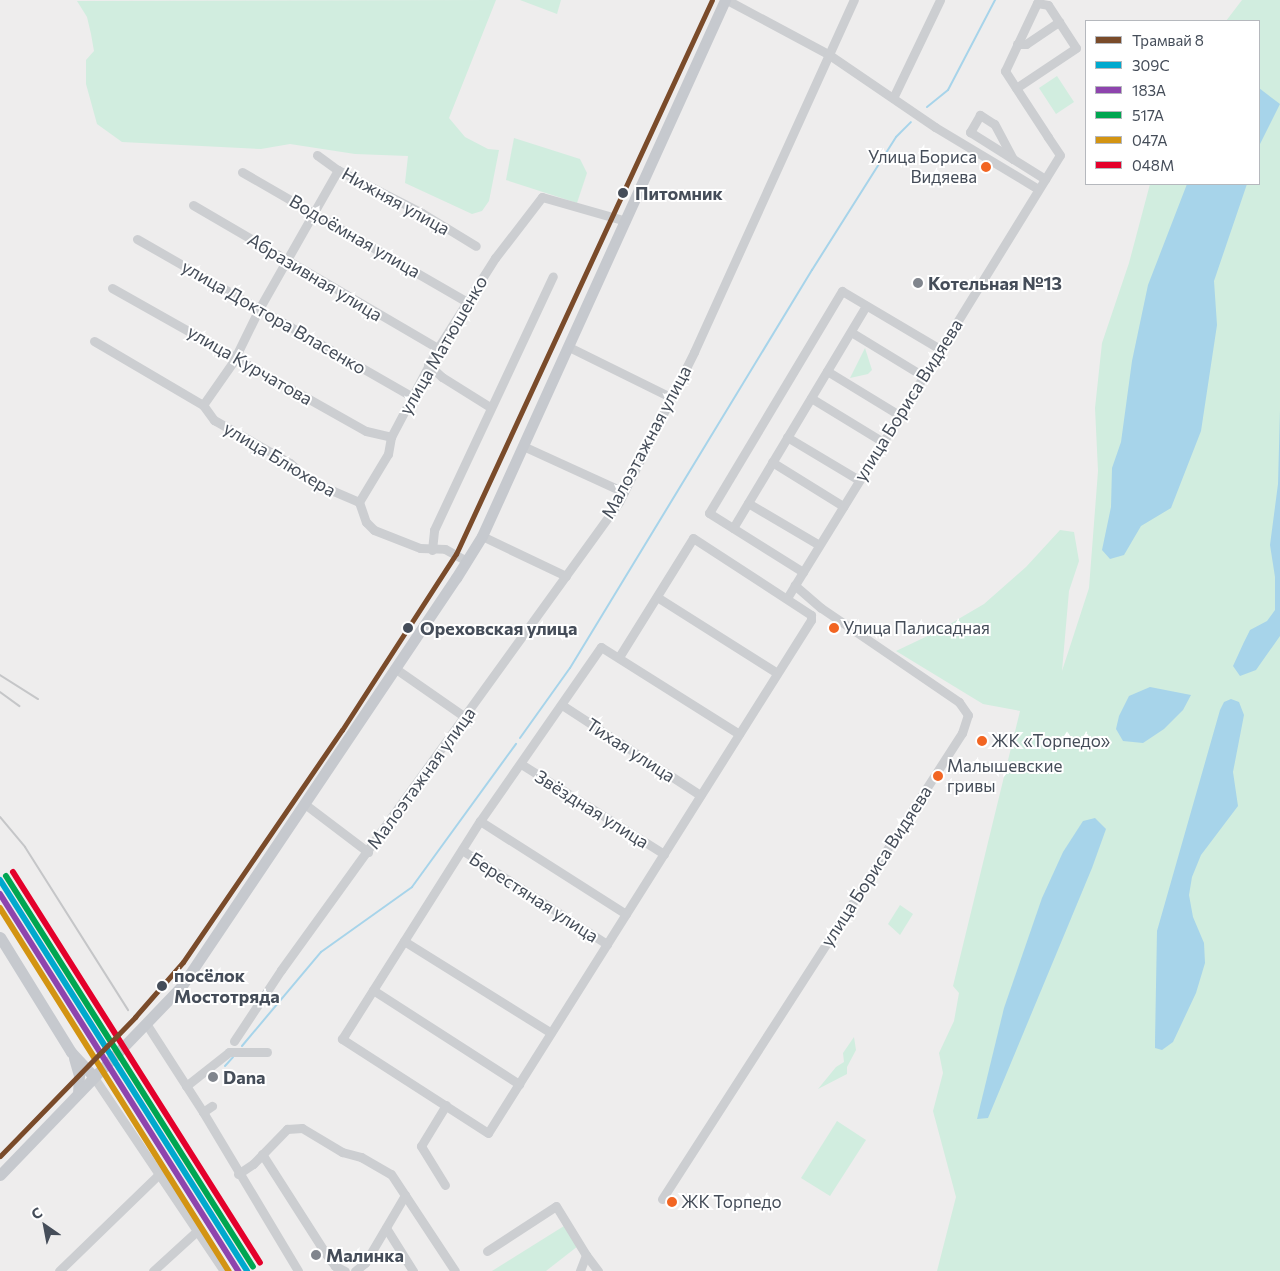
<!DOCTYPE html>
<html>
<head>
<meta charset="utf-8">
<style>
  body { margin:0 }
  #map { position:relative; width:1280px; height:1271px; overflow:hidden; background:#eeeded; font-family:Commissioner,sans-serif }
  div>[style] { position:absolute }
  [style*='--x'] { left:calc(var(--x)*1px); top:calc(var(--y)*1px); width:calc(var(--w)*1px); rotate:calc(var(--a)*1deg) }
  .green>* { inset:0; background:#d1eddf }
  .water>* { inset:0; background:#a7d4ea }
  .stream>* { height:2px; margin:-1px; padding:0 1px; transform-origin:1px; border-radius:1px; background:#a7d4ea }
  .minor>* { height:9px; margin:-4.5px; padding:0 4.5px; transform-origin:4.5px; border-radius:4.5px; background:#ccced1 }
  .major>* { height:11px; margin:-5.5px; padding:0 5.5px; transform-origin:5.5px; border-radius:5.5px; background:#c6c9ce }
  .rail>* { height:2px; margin:-1px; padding:0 1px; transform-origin:1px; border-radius:1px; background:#c5c6c8 }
  .rail-1>* { height:6px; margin:-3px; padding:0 3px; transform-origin:3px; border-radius:3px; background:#00a9ce }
  .rail-2>* { height:6px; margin:-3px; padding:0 3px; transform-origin:3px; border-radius:3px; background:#8e44ad }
  .rail-3>* { height:6px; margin:-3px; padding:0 3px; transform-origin:3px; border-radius:3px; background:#00a651 }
  .rail-4>* { height:6px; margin:-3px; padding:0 3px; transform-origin:3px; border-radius:3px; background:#d39412 }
  .rail-5>* { height:6px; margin:-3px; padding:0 3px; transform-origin:3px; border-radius:3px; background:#e4002b }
  .tram-1>* { height:5px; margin:-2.5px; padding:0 2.5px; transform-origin:2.5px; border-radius:2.5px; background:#7a4b2a }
  .dots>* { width:14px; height:14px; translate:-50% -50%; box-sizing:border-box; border:2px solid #fff; border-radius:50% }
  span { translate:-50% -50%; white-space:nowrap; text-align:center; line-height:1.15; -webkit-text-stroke:4px #fff; paint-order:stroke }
  .bus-label { font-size:17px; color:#454d59 }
  .right { translate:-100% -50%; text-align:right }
  .left { translate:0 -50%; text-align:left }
  .stop-label { font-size:18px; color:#454d59; font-weight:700 }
  .street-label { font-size:18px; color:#454d59 }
  .poi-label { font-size:18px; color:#454d59; font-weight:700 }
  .legend { position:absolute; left:1085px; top:20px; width:175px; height:165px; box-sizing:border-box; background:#fff; border:1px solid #b5b8bd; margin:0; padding:6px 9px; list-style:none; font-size:15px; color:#454d59 }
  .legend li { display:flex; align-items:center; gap:10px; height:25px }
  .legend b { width:25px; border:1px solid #b5b8bd }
  .north { position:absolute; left:20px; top:1201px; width:50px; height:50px; -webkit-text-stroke:4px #fff; paint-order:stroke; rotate:327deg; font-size:14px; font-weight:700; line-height:20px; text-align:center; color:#454d59 }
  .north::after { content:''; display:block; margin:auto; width:18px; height:22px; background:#454d59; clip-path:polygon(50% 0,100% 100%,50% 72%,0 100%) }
</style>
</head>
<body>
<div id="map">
  <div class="green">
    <div style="clip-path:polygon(496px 0,449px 118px,465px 137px,488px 149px,499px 150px,489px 201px,482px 211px,472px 214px,405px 183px,408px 156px,355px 154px,290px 144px,261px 149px,122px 142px,97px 124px,86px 84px,86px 60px,94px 51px,91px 34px,87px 17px,77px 1px)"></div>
    <div style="clip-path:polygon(520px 0,561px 0,557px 14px)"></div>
    <div style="clip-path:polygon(1242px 0,1280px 0,1280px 1271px,937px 1271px,956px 1197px,933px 1111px,943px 1073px,939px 1053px,954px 1021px,959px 993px,953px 986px,1020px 711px,983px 704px,896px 651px,938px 631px,984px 604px,1026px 567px,1060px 530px,1074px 532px,1079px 561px,1069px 591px,1062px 671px,1089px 588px,1098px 471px,1095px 408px,1102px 343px,1129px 263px,1150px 184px,1259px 184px,1259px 21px,1226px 21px)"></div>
    <div style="clip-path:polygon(1057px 76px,1074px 102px,1056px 114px,1039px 88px)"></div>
    <div style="clip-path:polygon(514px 138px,580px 159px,587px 173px,577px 203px,506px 180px)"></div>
    <div style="clip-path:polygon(865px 348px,872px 370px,868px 374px,850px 378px)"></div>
    <div style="clip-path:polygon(900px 905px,913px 914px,900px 935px,888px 924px)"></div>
    <div style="clip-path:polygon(854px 1037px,856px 1050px,847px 1067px,847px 1074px,818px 1089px,836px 1067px,844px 1062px,843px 1053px)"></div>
    <div style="clip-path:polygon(837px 1121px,866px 1140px,830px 1196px,801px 1178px)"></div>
    <div style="clip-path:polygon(564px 1226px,578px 1246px,546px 1271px,492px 1271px)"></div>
  </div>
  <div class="water">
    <div style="clip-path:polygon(1259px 88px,1280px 104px,1259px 146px)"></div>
    <div style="clip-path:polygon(1187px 184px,1247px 184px,1214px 281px,1217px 325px,1201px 431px,1171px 508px,1141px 526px,1124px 555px,1110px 559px,1102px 550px,1111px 507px,1112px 468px,1121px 442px,1132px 361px,1148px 285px)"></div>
    <div style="clip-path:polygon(1280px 410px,1280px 636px,1256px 670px,1240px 676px,1233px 666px,1244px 642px,1250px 630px,1267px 621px,1275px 610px,1275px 577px,1270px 545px,1278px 484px)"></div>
    <div style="clip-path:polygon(1150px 687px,1191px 695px,1183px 710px,1164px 729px,1143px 743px,1123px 741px,1116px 729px,1119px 716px,1129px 696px)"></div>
    <div style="clip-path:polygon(1231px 699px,1239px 702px,1244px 715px,1233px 772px,1238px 806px,1201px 855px,1192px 877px,1189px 895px,1193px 917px,1204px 943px,1205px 963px,1196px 993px,1173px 1042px,1162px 1050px,1155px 1048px,1155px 1041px,1157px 931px,1220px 710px,1224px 702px)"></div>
    <div style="clip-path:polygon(1095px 818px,1106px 829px,1092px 868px,988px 1118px,977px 1119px,1004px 1008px,1042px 898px,1063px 852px,1083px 821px)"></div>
  </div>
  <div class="stream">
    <div style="--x:927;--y:107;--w:27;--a:-39"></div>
    <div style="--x:948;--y:90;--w:102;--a:-62.4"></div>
    <div style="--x:520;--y:738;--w:86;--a:-54.5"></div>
    <div style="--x:570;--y:668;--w:466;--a:-58.7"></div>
    <div style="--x:812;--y:270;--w:157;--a:-57.7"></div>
    <div style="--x:896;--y:137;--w:21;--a:-45"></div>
    <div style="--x:242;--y:1046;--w:123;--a:-50"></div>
    <div style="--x:321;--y:952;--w:112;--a:-35.5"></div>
    <div style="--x:412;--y:887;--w:177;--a:-54"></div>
    <div style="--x:225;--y:1066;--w:12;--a:-48"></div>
  </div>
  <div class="minor">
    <div style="--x:727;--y:0;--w:115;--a:28.1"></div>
    <div style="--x:828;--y:54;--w:130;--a:34.3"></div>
    <div style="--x:935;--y:127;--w:120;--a:31"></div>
    <div style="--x:1017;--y:44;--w:9;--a:0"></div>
    <div style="--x:1026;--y:44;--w:40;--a:-34"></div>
    <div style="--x:893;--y:98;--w:109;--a:-64.4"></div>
    <div style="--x:317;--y:155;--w:26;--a:36"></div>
    <div style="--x:338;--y:170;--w:94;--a:27.1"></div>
    <div style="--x:422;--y:213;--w:63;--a:31.4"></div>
    <div style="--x:1013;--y:159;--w:40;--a:-118"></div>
    <div style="--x:994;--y:124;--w:17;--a:-147"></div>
    <div style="--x:980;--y:115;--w:20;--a:120"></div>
    <div style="--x:970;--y:132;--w:51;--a:32.1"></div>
    <div style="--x:1013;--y:159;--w:38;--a:32"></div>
    <div style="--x:242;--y:172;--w:260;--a:30"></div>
    <div style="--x:193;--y:205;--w:284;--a:30.3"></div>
    <div style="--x:137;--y:239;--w:316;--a:29.8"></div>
    <div style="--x:112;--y:288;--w:291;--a:29.4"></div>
    <div style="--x:366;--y:431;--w:26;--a:13"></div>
    <div style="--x:851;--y:332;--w:84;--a:31.4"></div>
    <div style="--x:94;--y:341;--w:126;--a:30.4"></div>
    <div style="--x:203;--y:405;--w:19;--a:54"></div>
    <div style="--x:214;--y:420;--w:87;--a:29.5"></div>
    <div style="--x:290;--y:463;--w:27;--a:42"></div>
    <div style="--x:310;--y:481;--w:53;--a:23.2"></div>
    <div style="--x:359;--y:502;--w:21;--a:71"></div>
    <div style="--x:366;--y:522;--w:11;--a:45"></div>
    <div style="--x:374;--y:530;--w:49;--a:21.4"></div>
    <div style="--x:420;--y:548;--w:25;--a:2"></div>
    <div style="--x:445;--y:549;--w:25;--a:29"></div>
    <div style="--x:569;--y:347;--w:113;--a:26.3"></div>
    <div style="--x:428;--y:364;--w:19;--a:43"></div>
    <div style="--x:442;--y:377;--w:57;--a:32"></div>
    <div style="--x:827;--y:371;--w:84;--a:31.4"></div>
    <div style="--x:811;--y:398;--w:84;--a:31.4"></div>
    <div style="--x:203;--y:405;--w:52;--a:-55.1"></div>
    <div style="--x:233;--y:362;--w:59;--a:-63.9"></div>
    <div style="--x:259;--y:309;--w:160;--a:-60.4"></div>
    <div style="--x:787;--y:437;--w:84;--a:30.8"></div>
    <div style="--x:523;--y:446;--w:111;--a:24.5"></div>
    <div style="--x:772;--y:462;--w:84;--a:31.8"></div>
    <div style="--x:359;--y:502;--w:56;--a:-58.9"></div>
    <div style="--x:388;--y:454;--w:17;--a:-80"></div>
    <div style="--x:391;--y:437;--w:101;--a:-62.2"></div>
    <div style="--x:438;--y:348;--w:107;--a:-57.7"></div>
    <div style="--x:495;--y:258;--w:77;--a:-52.4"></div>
    <div style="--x:542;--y:197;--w:87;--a:15.9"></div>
    <div style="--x:748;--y:503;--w:82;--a:30.6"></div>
    <div style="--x:733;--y:528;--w:259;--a:-59.1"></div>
    <div style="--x:482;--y:536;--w:93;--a:25.5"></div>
    <div style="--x:432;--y:550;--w:20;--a:-84"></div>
    <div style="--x:434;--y:530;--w:280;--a:-64.9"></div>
    <div style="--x:803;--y:572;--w:111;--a:-147.9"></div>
    <div style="--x:709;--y:513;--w:259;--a:-59.1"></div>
    <div style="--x:842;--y:291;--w:114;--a:30.6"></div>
    <div style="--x:657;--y:597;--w:142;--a:32.3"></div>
    <div style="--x:787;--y:598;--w:520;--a:-58.36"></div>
    <div style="--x:1060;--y:155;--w:22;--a:-124"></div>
    <div style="--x:1048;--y:137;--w:79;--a:-123.1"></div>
    <div style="--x:1005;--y:71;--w:75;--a:-64.8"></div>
    <div style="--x:1037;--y:3;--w:11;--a:10"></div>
    <div style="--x:1048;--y:5;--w:51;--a:56.9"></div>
    <div style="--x:1076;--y:48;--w:72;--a:146.3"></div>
    <div style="--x:619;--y:657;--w:140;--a:-58.1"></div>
    <div style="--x:693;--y:538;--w:141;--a:33.1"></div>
    <div style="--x:811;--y:615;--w:5;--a:90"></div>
    <div style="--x:811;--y:620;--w:606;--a:122.2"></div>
    <div style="--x:488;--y:1133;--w:174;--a:-147.2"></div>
    <div style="--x:342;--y:1039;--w:258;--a:-57.7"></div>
    <div style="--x:480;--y:821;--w:212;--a:-55.2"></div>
    <div style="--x:601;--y:647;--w:163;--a:32.2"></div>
    <div style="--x:396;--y:669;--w:84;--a:34.8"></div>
    <div style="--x:562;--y:705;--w:165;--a:33.1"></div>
    <div style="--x:521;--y:764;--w:169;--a:32.2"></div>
    <div style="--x:306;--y:805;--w:78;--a:37.2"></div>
    <div style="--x:480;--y:821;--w:173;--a:32.5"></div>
    <div style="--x:462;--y:850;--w:173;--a:33"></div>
    <div style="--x:404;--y:941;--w:173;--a:32"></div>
    <div style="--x:373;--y:990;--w:174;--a:32.8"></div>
    <div style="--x:147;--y:1025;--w:103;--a:57.2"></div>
    <div style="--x:203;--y:1112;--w:185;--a:59.1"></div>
    <div style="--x:234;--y:1041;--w:85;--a:-56.5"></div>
    <div style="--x:281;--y:970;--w:577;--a:-54.16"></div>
    <div style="--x:619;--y:502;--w:168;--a:-63.4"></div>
    <div style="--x:694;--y:352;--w:387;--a:-65.6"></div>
    <div style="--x:93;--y:1076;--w:235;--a:56.1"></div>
    <div style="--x:186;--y:1086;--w:55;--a:-38.3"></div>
    <div style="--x:229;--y:1052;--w:38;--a:0"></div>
    <div style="--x:203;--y:1112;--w:11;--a:-34"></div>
    <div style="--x:262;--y:1154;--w:119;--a:57.4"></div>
    <div style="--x:326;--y:1254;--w:15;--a:53"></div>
    <div style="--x:335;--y:1266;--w:11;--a:27"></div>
    <div style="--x:238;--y:1174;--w:18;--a:-34"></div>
    <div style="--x:253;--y:1164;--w:49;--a:-45.8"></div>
    <div style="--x:287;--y:1129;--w:15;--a:-4"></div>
    <div style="--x:302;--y:1128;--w:47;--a:31"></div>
    <div style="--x:342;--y:1152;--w:20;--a:15"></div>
    <div style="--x:361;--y:1157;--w:34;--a:30"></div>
    <div style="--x:391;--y:1174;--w:116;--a:56.6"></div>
    <div style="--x:445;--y:1185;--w:46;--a:-121.6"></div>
    <div style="--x:421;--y:1146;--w:48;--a:-58.6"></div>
    <div style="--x:662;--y:1199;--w:554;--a:-57.23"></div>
    <div style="--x:962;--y:733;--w:19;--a:-72"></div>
    <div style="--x:968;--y:715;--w:16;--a:-125"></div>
    <div style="--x:959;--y:702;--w:167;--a:-145.7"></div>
    <div style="--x:821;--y:608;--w:35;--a:-139"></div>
    <div style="--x:386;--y:1228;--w:51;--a:57.9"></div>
    <div style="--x:487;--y:1251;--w:82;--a:-33.1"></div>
    <div style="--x:556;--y:1206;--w:57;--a:58.5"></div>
    <div style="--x:586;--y:1255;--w:17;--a:111"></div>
    <div style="--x:586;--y:1255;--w:20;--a:53"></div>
    <div style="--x:59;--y:1271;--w:141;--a:-44.1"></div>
    <div style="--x:153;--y:1271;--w:61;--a:-42.3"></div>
    <div style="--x:355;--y:1271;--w:13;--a:-39"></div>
    <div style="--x:365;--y:1263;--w:79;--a:-59.5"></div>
  </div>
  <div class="major">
    <div style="--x:0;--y:937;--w:135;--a:58.3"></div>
    <div style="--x:71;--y:1052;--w:33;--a:47"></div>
    <div style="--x:74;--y:1058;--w:18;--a:74"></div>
    <div style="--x:79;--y:1075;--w:18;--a:93"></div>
    <div style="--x:0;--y:1175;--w:261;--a:-46.1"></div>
    <div style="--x:181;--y:987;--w:493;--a:-56.1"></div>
    <div style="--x:456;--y:578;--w:49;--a:-58.2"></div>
    <div style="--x:482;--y:536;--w:589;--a:-65.61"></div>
  </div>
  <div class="rail">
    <div style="--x:0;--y:675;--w:45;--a:32.3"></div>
    <div style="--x:0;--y:692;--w:24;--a:36"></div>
    <div style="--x:0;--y:817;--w:39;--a:50"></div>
    <div style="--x:25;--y:847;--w:193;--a:57.7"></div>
  </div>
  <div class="rail-1">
    <div style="--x:0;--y:880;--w:462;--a:57.7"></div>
  </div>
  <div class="rail-2">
    <div style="--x:0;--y:894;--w:446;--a:57.7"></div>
  </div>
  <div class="rail-3">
    <div style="--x:6;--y:876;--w:462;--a:57.7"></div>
  </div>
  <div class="rail-4">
    <div style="--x:0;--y:908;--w:429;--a:57.8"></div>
  </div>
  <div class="rail-5">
    <div style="--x:13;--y:872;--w:462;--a:57.7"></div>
  </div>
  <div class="tram-1">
    <div style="--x:0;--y:1156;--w:194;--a:-45.8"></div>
    <div style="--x:135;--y:1017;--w:73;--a:-48.9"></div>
    <div style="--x:183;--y:962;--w:281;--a:-55.6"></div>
    <div style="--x:342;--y:730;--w:210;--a:-57.1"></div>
    <div style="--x:456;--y:554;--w:610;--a:-65.2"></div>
  </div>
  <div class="dots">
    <div style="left:986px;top:167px;background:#f26522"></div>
    <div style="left:623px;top:193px;background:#454d59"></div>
    <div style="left:918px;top:283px;background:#80858d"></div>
    <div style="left:408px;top:628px;background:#454d59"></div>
    <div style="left:834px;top:628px;background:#f26522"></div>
    <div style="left:982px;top:741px;background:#f26522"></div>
    <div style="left:938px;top:776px;background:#f26522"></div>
    <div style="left:162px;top:986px;background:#454d59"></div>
    <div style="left:213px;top:1077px;background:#80858d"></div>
    <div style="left:672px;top:1202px;background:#f26522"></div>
    <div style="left:316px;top:1255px;background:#80858d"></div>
  </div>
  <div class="bus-label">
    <span class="right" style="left:977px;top:167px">Улица Бориса<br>Видяева</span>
    <span class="left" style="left:843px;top:628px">Улица Палисадная</span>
    <span class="left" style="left:991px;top:741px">ЖК «Торпедо»</span>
    <span class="left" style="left:947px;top:776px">Малышевские<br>гривы</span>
    <span class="left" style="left:681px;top:1202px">ЖК Торпедо</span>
  </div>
  <div class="stop-label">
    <span class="left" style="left:635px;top:193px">Питомник</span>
    <span class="left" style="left:420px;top:628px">Ореховская улица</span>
    <span class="left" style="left:174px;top:986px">посёлок<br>Мостотряда</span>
  </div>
  <div class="street-label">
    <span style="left:396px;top:201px;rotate:29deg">Нижняя улица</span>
    <span style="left:355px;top:236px;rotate:30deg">Водоёмная улица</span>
    <span style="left:315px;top:277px;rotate:31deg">Абразивная улица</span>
    <span style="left:274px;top:317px;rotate:30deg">улица Доктора Власенко</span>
    <span style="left:443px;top:345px;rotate:-60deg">улица Матюшенко</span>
    <span style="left:250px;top:365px;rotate:30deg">улица Курчатова</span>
    <span style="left:908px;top:400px;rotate:-58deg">улица Бориса Видяева</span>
    <span style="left:646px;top:442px;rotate:-62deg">Малоэтажная улица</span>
    <span style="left:280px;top:459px;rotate:31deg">улица Блюхера</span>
    <span style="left:631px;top:750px;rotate:33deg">Тихая улица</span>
    <span style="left:421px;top:778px;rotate:-54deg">Малоэтажная улица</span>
    <span style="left:592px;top:809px;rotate:32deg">Звёздная улица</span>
    <span style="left:876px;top:866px;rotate:-57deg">улица Бориса Видяева</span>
    <span style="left:534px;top:897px;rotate:33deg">Берестяная улица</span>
  </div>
  <div class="poi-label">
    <span class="left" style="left:928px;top:283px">Котельная №13</span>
    <span class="left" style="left:223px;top:1077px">Dana</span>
    <span class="left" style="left:326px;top:1255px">Малинка</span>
  </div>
  <ul class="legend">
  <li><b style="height:6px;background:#7a4b2a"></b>Трамвай 8</li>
  <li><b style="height:6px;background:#00a9ce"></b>309С</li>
  <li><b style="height:6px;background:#8e44ad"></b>183А</li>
  <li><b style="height:6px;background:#00a651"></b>517А</li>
  <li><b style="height:6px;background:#d39412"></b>047А</li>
  <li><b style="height:6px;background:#e4002b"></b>048М</li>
  </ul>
  <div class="north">С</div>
</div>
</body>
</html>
